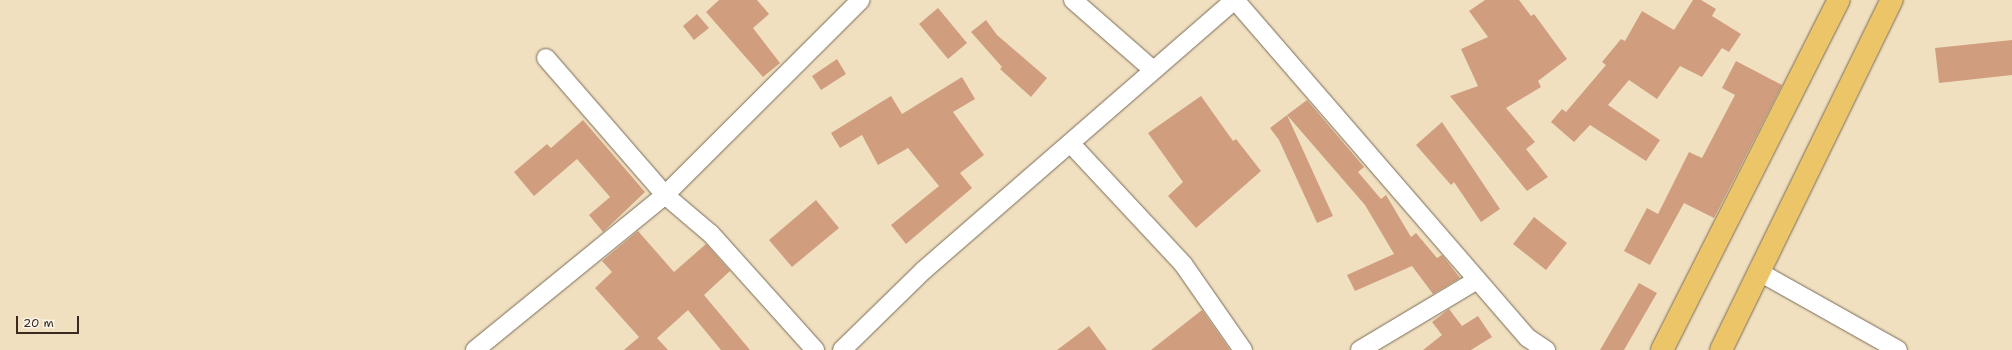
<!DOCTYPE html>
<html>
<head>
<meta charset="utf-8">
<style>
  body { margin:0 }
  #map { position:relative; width:2012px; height:350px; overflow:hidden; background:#f0e0c0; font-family:"Shantell Sans",sans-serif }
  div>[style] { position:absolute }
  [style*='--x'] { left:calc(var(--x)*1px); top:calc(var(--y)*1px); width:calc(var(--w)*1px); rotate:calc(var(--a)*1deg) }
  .building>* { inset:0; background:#d09e7f }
  .roads { filter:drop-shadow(0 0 1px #7a6a57) drop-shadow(0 0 1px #7a6a57) }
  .minor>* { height:18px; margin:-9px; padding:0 9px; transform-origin:9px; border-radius:9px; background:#fff }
  .primary>* { height:22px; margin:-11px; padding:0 11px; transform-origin:11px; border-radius:11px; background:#edc569 }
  span { translate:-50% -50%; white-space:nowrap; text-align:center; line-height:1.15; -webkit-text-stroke:4px #fbf7ec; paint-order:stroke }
  .scale { position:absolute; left:16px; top:316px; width:63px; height:18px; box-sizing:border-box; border:2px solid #3b2a1e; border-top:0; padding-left:5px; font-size:12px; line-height:14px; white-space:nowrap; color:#3b2a1e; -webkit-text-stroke:3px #fbf7ec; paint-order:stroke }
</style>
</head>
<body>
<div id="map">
  <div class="building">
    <div style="clip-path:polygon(719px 0,757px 0,769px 14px,753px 28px,780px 63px,763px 77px,706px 12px)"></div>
    <div style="clip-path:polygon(1485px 0,1519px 0,1531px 16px,1534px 14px,1567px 59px,1538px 81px,1541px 87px,1506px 108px,1535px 142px,1526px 149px,1548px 177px,1527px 191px,1450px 96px,1478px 86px,1461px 49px,1488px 37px,1469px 11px)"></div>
    <div style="clip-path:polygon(1693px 0,1701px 0,1716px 9px,1712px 16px,1741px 34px,1729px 52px,1722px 48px,1702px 77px,1680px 66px,1657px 99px,1629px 80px,1608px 105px,1660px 140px,1646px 161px,1590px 125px,1574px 142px,1551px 122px,1562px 109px,1566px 112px,1606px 65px,1602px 62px,1621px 39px,1625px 41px,1642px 11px,1674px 30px)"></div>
    <div style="clip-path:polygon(938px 8px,967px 43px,948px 59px,919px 24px)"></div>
    <div style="clip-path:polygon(697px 14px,709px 28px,694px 40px,683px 26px)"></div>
    <div style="clip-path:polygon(986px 20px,997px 35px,1047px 78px,1031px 97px,1000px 69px,1002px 67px,971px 32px)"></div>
    <div style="clip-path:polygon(2012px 40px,2012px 75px,1939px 83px,1935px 48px)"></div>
    <div style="clip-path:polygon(837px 59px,846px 74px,821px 90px,812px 76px)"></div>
    <div style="clip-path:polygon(1736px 61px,1782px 85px,1714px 218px,1684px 203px,1650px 265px,1624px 251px,1647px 208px,1658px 214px,1689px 152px,1702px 158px,1735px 95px,1722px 88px)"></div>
    <div style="clip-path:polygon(962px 77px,975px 99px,953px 112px,984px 155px,960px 173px,972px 188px,906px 244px,891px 225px,939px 186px,908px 148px,878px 165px,862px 135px,840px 148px,831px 133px,891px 96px,902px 114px)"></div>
    <div style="clip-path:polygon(1201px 96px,1233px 141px,1236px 139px,1261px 171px,1196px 228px,1168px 196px,1183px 182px,1148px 133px)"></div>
    <div style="clip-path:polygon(1307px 100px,1364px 167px,1358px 172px,1381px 199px,1386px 195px,1411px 237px,1416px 233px,1437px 258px,1442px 255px,1460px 278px,1433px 294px,1412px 266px,1355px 291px,1347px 275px,1394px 254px,1365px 205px,1287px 115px)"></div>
    <div style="clip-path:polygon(1287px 115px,1333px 216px,1317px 223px,1279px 140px,1270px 128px)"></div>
    <div style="clip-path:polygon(583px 120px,645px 192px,603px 232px,589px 215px,610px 197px,577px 159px,534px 196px,514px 172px,547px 144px,551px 148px)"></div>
    <div style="clip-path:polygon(1442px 122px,1500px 209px,1481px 222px,1454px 182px,1451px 185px,1416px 145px)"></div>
    <div style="clip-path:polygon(816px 200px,839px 228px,792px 267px,769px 240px)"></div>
    <div style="clip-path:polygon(1534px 217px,1567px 243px,1546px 270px,1513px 244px)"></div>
    <div style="clip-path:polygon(638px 231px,674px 272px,706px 244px,730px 271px,704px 295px,750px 350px,721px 350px,688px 310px,657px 338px,668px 350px,624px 350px,639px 337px,595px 288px,612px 272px,602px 261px)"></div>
    <div style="clip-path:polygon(1639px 283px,1657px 293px,1624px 350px,1600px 350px)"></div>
    <div style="clip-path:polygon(1449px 309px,1462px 326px,1478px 316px,1492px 337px,1471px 350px,1423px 350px,1442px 335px,1432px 322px)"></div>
    <div style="clip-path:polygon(1202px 310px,1230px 350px,1151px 350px)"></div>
    <div style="clip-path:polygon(1089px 326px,1107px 350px,1057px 350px)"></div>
  </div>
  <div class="roads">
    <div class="minor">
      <div style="--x:1073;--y:0;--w:106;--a:41.2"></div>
      <div style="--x:1235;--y:0;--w:447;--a:49.1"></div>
      <div style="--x:1528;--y:338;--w:22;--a:34"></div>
      <div style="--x:546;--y:58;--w:181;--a:49"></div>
      <div style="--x:665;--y:195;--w:60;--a:40.3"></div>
      <div style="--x:711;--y:234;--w:156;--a:48.1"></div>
      <div style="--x:1072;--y:145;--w:163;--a:47"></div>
      <div style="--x:1183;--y:264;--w:105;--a:55.1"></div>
      <div style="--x:1761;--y:273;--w:157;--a:29.3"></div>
      <div style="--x:475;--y:350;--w:245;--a:-39.2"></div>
      <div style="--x:665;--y:195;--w:276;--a:-44.9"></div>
      <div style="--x:842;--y:350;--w:115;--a:-44.3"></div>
      <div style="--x:924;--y:270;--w:412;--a:-41"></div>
      <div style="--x:1360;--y:350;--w:136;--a:-30.9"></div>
    </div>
    <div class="primary">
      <div style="--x:1662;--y:350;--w:392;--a:-63.2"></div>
      <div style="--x:1721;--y:350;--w:390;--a:-64"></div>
    </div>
  </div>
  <div class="scale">20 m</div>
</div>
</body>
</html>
